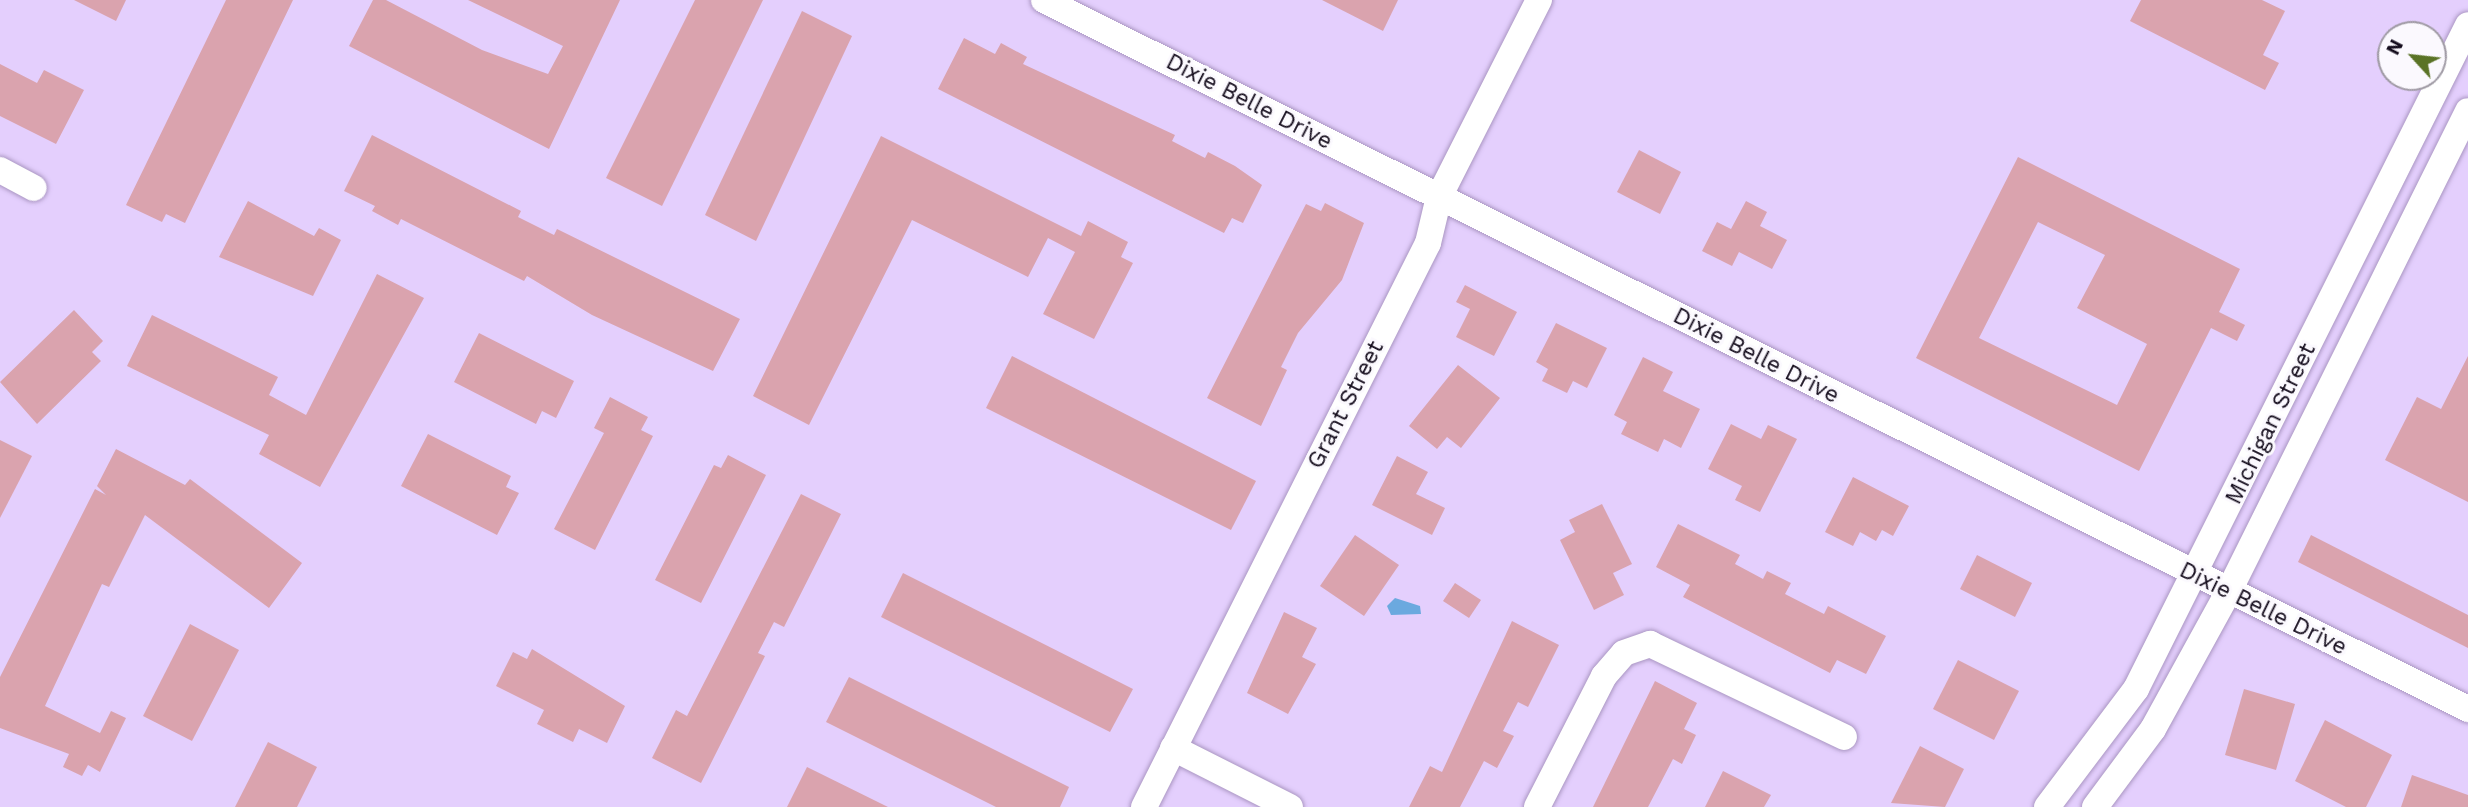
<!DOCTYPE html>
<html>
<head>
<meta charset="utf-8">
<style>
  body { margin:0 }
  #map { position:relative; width:2468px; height:807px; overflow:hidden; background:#e4cffd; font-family:"Work Sans",sans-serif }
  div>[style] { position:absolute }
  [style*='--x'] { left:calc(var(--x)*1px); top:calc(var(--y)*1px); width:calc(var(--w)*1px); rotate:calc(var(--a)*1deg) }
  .water>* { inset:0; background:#6ba9df }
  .building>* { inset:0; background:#daa3ae }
  .roads { filter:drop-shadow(0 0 2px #aa96c2) drop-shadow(0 0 2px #aa96c2) }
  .minor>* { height:26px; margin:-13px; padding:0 13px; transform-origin:13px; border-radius:13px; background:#fff }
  span { translate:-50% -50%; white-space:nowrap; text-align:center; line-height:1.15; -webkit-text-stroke:6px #fbf9fe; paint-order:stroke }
  .street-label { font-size:23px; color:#140c1c }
  .north { position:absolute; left:2377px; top:21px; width:70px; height:70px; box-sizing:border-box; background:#fbf9fe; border:2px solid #9f9aa4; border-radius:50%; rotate:297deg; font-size:19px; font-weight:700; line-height:28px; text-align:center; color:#140c1c }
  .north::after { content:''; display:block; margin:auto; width:24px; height:32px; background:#5a7326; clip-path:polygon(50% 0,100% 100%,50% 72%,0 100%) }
</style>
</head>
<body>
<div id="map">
  <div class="water">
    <div style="clip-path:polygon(1395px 598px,1420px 606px,1421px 614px,1391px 615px,1387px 606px)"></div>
  </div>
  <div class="building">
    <div style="clip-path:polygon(74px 0,126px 0,116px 21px)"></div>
    <div style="clip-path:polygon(226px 0,293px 0,185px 223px,166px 214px,162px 222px,126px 205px)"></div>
    <div style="clip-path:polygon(373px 0,386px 0,482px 50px,548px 74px,563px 46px,468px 0,620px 0,549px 149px,349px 46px)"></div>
    <div style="clip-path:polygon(695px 0,763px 0,662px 206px,606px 178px)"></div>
    <div style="clip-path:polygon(1322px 0,1398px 0,1383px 31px)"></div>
    <div style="clip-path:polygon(2141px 0,2262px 0,2285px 11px,2263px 55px,2279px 63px,2265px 90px,2130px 21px)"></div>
    <div style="clip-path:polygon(802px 11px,852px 36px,756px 241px,705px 215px)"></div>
    <div style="clip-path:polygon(964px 38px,995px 54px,1001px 43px,1027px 57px,1023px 64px,1175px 135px,1172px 141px,1205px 158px,1208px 152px,1235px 166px,1262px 185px,1243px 223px,1232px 218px,1224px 233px,938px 89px)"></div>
    <div style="clip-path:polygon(0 64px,37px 83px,44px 70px,84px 90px,56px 144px,0 116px)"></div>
    <div style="clip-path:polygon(372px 135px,521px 211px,518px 217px,554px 235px,557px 229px,740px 319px,713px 371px,592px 315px,527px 276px,524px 281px,401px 219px,398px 225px,372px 211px,375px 206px,344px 191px)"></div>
    <div style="clip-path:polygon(881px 136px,1081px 236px,1088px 221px,1128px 242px,1121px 257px,1133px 263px,1094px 339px,1043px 314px,1075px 252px,1048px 238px,1028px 277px,912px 220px,809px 425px,753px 396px)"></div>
    <div style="clip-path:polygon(1639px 150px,1681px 172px,1660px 214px,1617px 192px)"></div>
    <div style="clip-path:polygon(evenodd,2018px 157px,2240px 269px,2219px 312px,2245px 325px,2237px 341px,2211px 328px,2139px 471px,1916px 358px,2018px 157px,2038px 222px,2105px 255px,2077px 308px,2147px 344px,2117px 405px,1979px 338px,2038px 222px)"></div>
    <div style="clip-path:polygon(248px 201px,314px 236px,319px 228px,341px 240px,313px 296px,219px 257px)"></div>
    <div style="clip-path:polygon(1746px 201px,1767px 212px,1760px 226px,1787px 240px,1772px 269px,1739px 252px,1732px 266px,1702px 251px,1717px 222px,1731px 229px)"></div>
    <div style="clip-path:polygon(1325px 203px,1364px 223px,1342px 280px,1298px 333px,1281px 367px,1287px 370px,1261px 426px,1207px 398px,1306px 204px,1321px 211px)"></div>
    <div style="clip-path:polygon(377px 274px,424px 298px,320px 487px,259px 454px,269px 435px,127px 366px,152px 315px,278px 377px,269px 395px,306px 415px)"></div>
    <div style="clip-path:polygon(1465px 285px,1517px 312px,1494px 356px,1456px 337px,1470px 309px,1456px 302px)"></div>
    <div style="clip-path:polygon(74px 310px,103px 341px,92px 352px,101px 361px,37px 424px,0 382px)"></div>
    <div style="clip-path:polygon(1556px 323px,1607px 348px,1587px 388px,1573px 381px,1567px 393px,1542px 381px,1548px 369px,1536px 362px)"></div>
    <div style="clip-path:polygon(479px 333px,574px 381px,556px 418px,542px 411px,536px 424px,454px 382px)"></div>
    <div style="clip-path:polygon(1012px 356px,1256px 481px,1231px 530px,986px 408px)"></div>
    <div style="clip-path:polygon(2468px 356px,2468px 502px,2385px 460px,2417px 397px,2441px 409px)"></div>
    <div style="clip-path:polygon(1643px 357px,1673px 372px,1663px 391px,1700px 409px,1681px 448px,1664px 439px,1658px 452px,1621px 434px,1627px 422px,1614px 415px)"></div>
    <div style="clip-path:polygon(1458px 365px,1500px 398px,1461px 448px,1447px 437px,1437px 449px,1409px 426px)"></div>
    <div style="clip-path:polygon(610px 397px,648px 417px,641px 430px,653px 436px,595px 550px,554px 529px,604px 433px,594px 428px)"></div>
    <div style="clip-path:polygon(1731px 424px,1761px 439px,1768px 425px,1797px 439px,1760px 512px,1735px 500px,1742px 486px,1708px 469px)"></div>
    <div style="clip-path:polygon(428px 434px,511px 476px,506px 487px,519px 493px,497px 535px,401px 486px)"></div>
    <div style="clip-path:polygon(0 440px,32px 456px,0 518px)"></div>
    <div style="clip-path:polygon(116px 449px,185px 485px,190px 479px,302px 563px,269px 608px,145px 515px,109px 587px,102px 584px,45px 706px,100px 733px,111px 711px,126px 718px,100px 772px,88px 765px,82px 776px,63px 767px,69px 754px,0 728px,0 677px,95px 489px,106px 495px,97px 486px)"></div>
    <div style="clip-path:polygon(728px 455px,766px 475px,701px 603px,655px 580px,714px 465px,721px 468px)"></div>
    <div style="clip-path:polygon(1397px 456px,1428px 472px,1416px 494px,1445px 508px,1432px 535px,1372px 505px)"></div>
    <div style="clip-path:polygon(1853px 477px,1909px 506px,1893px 536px,1882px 530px,1876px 541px,1860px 532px,1853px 546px,1825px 532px)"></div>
    <div style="clip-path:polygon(801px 494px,841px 514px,784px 627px,774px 622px,758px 653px,765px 656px,701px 783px,652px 758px,676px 710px,687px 716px)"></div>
    <div style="clip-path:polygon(1602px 504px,1632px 564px,1613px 573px,1624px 595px,1594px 610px,1560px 540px,1575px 532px,1569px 520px)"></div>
    <div style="clip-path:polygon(1678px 524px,1740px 555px,1735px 564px,1763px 579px,1767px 571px,1791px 583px,1785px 594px,1824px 614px,1828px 606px,1886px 636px,1866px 674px,1837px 660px,1830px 673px,1683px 597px,1690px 585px,1656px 567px)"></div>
    <div style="clip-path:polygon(1355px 535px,1399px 565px,1364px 616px,1320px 586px)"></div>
    <div style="clip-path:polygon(2311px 535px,2468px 615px,2468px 648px,2298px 562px)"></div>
    <div style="clip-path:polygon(1977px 555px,2032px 583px,2015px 617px,1960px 589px)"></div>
    <div style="clip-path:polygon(903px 573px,1133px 689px,1110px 732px,881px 617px)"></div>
    <div style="clip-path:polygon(1455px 583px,1481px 600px,1469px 618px,1443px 601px)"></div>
    <div style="clip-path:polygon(1284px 612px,1317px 628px,1302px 657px,1316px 664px,1288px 714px,1247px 693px)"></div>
    <div style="clip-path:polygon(1512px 621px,1559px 645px,1528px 707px,1518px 702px,1503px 731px,1514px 736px,1497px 768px,1484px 761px,1460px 807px,1409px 807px,1430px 766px,1442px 772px)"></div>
    <div style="clip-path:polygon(190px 624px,239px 650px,192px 741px,143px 716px)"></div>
    <div style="clip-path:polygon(532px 649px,625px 706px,607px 743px,579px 729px,573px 742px,537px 724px,544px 710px,496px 686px,513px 652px,527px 659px)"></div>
    <div style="clip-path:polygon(1958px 660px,2019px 691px,1994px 740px,1933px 709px)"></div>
    <div style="clip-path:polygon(849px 677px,1069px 787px,1060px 807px,996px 807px,826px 722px)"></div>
    <div style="clip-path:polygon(1655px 681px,1697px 703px,1684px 729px,1696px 735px,1682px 764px,1673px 759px,1648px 807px,1593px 807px)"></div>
    <div style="clip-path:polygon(2244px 689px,2295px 704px,2276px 770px,2225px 755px)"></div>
    <div style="clip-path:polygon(2325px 720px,2392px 755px,2366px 807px,2346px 807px,2295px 781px)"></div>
    <div style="clip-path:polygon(268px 742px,317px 767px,297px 807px,235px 807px)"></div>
    <div style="clip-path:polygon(1920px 746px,1964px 769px,1945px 807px,1891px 803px)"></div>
    <div style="clip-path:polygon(807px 767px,888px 807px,787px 807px)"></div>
    <div style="clip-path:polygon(1723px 771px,1771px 795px,1764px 807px,1705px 807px)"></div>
    <div style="clip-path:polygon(2412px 775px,2468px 795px,2468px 807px,2401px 807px)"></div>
  </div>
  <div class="roads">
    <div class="minor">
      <div style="--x:1044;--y:0;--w:1591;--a:26.47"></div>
      <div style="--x:0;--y:170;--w:38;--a:28"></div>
      <div style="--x:1173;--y:748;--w:131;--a:26.8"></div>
      <div style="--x:1144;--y:807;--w:631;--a:-63.27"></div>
      <div style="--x:1428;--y:243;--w:47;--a:-76.6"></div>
      <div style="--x:1439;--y:197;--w:221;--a:-63.1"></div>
      <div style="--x:1537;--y:807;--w:147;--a:-62.9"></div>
      <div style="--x:1604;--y:676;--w:30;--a:-49"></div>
      <div style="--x:1624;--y:653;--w:28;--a:-19"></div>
      <div style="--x:1650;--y:644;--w:215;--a:25.6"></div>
      <div style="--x:2047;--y:807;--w:148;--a:-53"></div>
      <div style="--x:2136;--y:689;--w:742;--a:-63.43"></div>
      <div style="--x:2095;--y:807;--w:97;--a:-53.4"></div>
      <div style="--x:2153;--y:729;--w:158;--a:-61.2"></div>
      <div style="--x:2229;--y:591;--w:536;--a:-63.53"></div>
    </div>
  </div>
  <div class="street-label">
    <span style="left:1249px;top:102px;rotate:27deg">Dixie Belle Drive</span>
    <span style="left:1756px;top:356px;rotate:27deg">Dixie Belle Drive</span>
    <span style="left:1346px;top:405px;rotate:-63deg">Grant Street</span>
    <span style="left:2271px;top:424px;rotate:-64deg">Michigan Street</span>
    <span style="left:2263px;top:609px;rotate:26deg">Dixie Belle Drive</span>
  </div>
  <div class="north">N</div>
</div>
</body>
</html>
